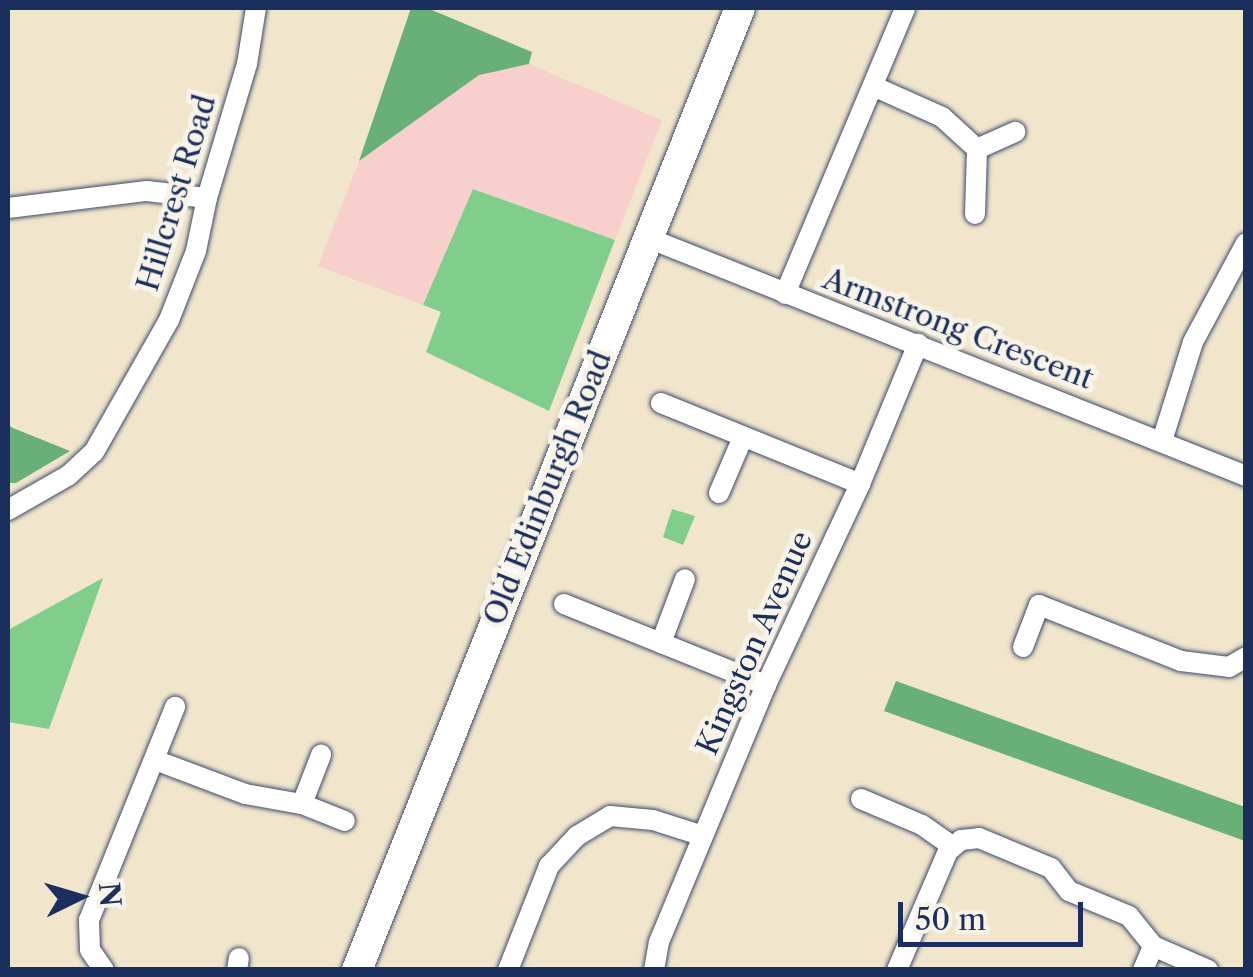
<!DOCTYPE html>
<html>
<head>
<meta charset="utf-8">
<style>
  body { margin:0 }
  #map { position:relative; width:1253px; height:977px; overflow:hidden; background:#f1e5cb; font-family:"Libre Caslon Text",serif }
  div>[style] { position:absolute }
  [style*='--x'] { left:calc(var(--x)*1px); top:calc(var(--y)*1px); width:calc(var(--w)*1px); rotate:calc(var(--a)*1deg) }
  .built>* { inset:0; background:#f7d0ce }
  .green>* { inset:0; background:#81cd8b }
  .forest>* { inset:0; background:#68b077 }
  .roads { filter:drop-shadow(0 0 2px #3b4a6e) drop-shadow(0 0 2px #3b4a6e) }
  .minor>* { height:20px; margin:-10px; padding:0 10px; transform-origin:10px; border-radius:10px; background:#fff }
  .secondary>* { height:30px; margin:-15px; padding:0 15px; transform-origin:15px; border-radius:15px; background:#fff }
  span { translate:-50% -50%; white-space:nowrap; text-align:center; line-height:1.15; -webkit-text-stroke:10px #f7f3e8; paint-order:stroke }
  .street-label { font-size:30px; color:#1b2f5e }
  .frame { position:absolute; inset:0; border:10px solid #1b2f5e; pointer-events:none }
  .north { position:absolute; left:30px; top:847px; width:100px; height:100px; -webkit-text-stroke:8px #f7f3e8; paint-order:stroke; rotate:85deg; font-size:28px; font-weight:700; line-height:40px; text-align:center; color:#1b2f5e }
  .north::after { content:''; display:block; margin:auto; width:35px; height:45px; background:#1b2f5e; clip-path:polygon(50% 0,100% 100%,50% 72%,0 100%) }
  .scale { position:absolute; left:898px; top:902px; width:185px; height:45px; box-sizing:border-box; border:5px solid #1b2f5e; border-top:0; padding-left:12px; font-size:30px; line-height:35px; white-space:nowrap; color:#1b2f5e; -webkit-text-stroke:8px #f7f3e8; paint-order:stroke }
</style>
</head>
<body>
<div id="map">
  <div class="built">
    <div style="clip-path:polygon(529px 64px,662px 120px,615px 240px,474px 189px,423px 305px,318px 266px,359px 161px,479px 74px)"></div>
  </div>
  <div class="green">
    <div style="clip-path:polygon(473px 189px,615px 240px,549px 411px,426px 352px,441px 312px,423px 305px)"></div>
    <div style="clip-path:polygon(672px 509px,695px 516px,683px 545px,663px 537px)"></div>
    <div style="clip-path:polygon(103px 578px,49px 729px,8px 722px,8px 630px)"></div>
  </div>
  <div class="forest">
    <div style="clip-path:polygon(411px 8px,427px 8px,532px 52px,529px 64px,479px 75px,359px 161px)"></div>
    <div style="clip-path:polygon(8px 425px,13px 428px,70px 451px,16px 483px,8px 483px)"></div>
    <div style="clip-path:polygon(896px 681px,1245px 807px,1245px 841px,884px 711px)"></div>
  </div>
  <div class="roads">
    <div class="minor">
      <div style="--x:873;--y:86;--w:76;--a:24.2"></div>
      <div style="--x:942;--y:117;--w:47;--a:42.4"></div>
      <div style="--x:8;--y:208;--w:140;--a:-7"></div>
      <div style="--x:147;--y:191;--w:60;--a:6.7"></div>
      <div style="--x:975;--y:214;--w:65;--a:-88.2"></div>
      <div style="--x:977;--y:149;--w:42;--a:-24.1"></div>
      <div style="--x:648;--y:238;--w:644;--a:21.7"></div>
      <div style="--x:785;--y:294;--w:310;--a:-67.2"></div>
      <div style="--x:661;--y:403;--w:215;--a:22.1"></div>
      <div style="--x:1162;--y:441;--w:104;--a:-72.6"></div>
      <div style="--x:1193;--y:342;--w:112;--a:-61.8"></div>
      <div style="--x:719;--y:493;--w:61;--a:-66.8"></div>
      <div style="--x:8;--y:510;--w:70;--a:-29.8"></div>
      <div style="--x:69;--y:475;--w:34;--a:-43"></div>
      <div style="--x:94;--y:452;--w:152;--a:-60.4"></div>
      <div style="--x:169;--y:320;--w:74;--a:-68.6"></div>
      <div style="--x:196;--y:251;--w:54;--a:-78.3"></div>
      <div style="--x:207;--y:198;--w:140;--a:-73.4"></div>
      <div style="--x:247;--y:64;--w:57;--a:-80.9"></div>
      <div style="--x:564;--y:604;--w:218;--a:21.9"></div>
      <div style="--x:661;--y:643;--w:68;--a:-69.4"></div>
      <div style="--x:1023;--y:647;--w:45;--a:-69.1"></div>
      <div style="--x:1039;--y:605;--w:153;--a:21.5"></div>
      <div style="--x:1181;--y:661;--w:48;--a:7.1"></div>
      <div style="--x:1229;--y:667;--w:20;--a:-30"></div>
      <div style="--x:155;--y:760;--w:96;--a:20.7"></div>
      <div style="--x:245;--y:794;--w:58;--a:10"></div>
      <div style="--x:302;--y:804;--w:46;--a:21.6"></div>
      <div style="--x:861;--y:799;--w:66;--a:23.1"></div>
      <div style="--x:922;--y:825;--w:37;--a:35"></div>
      <div style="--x:302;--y:804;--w:53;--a:-68.8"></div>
      <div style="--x:104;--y:970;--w:24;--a:-125"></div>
      <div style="--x:90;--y:950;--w:30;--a:-92"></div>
      <div style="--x:89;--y:920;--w:230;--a:-68"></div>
      <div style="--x:237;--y:970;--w:12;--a:-81"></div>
      <div style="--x:508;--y:970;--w:112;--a:-68.5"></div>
      <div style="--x:549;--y:866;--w:41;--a:-47"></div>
      <div style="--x:577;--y:836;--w:39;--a:-31"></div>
      <div style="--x:610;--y:816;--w:43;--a:5.3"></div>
      <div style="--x:653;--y:820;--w:52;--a:17.7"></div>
      <div style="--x:654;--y:970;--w:28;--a:-80"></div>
      <div style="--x:659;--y:942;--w:278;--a:-67.4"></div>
      <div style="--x:766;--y:685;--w:222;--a:-64.9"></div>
      <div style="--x:860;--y:484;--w:152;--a:-67.5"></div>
      <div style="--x:897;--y:970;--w:129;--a:-66.8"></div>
      <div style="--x:948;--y:851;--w:17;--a:-40"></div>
      <div style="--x:961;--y:840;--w:18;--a:-6"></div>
      <div style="--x:979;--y:838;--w:78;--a:22.6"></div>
      <div style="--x:1051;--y:868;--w:29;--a:52"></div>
      <div style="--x:1069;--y:891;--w:65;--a:22.6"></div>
      <div style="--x:1129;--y:916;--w:38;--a:51"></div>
      <div style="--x:1153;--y:946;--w:60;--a:23.6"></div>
      <div style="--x:1143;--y:970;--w:26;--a:-67"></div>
    </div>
    <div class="secondary">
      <div style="--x:357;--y:970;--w:1035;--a:-68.29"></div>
    </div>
  </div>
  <div class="street-label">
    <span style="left:177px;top:193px;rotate:-73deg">Hillcrest Road</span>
    <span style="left:958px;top:329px;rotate:21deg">Armstrong Crescent</span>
    <span style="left:548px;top:488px;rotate:-68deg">Old Edinburgh Road</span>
    <span style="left:755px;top:643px;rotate:-66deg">Kingston Avenue</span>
  </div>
  <div class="frame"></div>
  <div class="north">N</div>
  <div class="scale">50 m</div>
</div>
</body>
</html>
